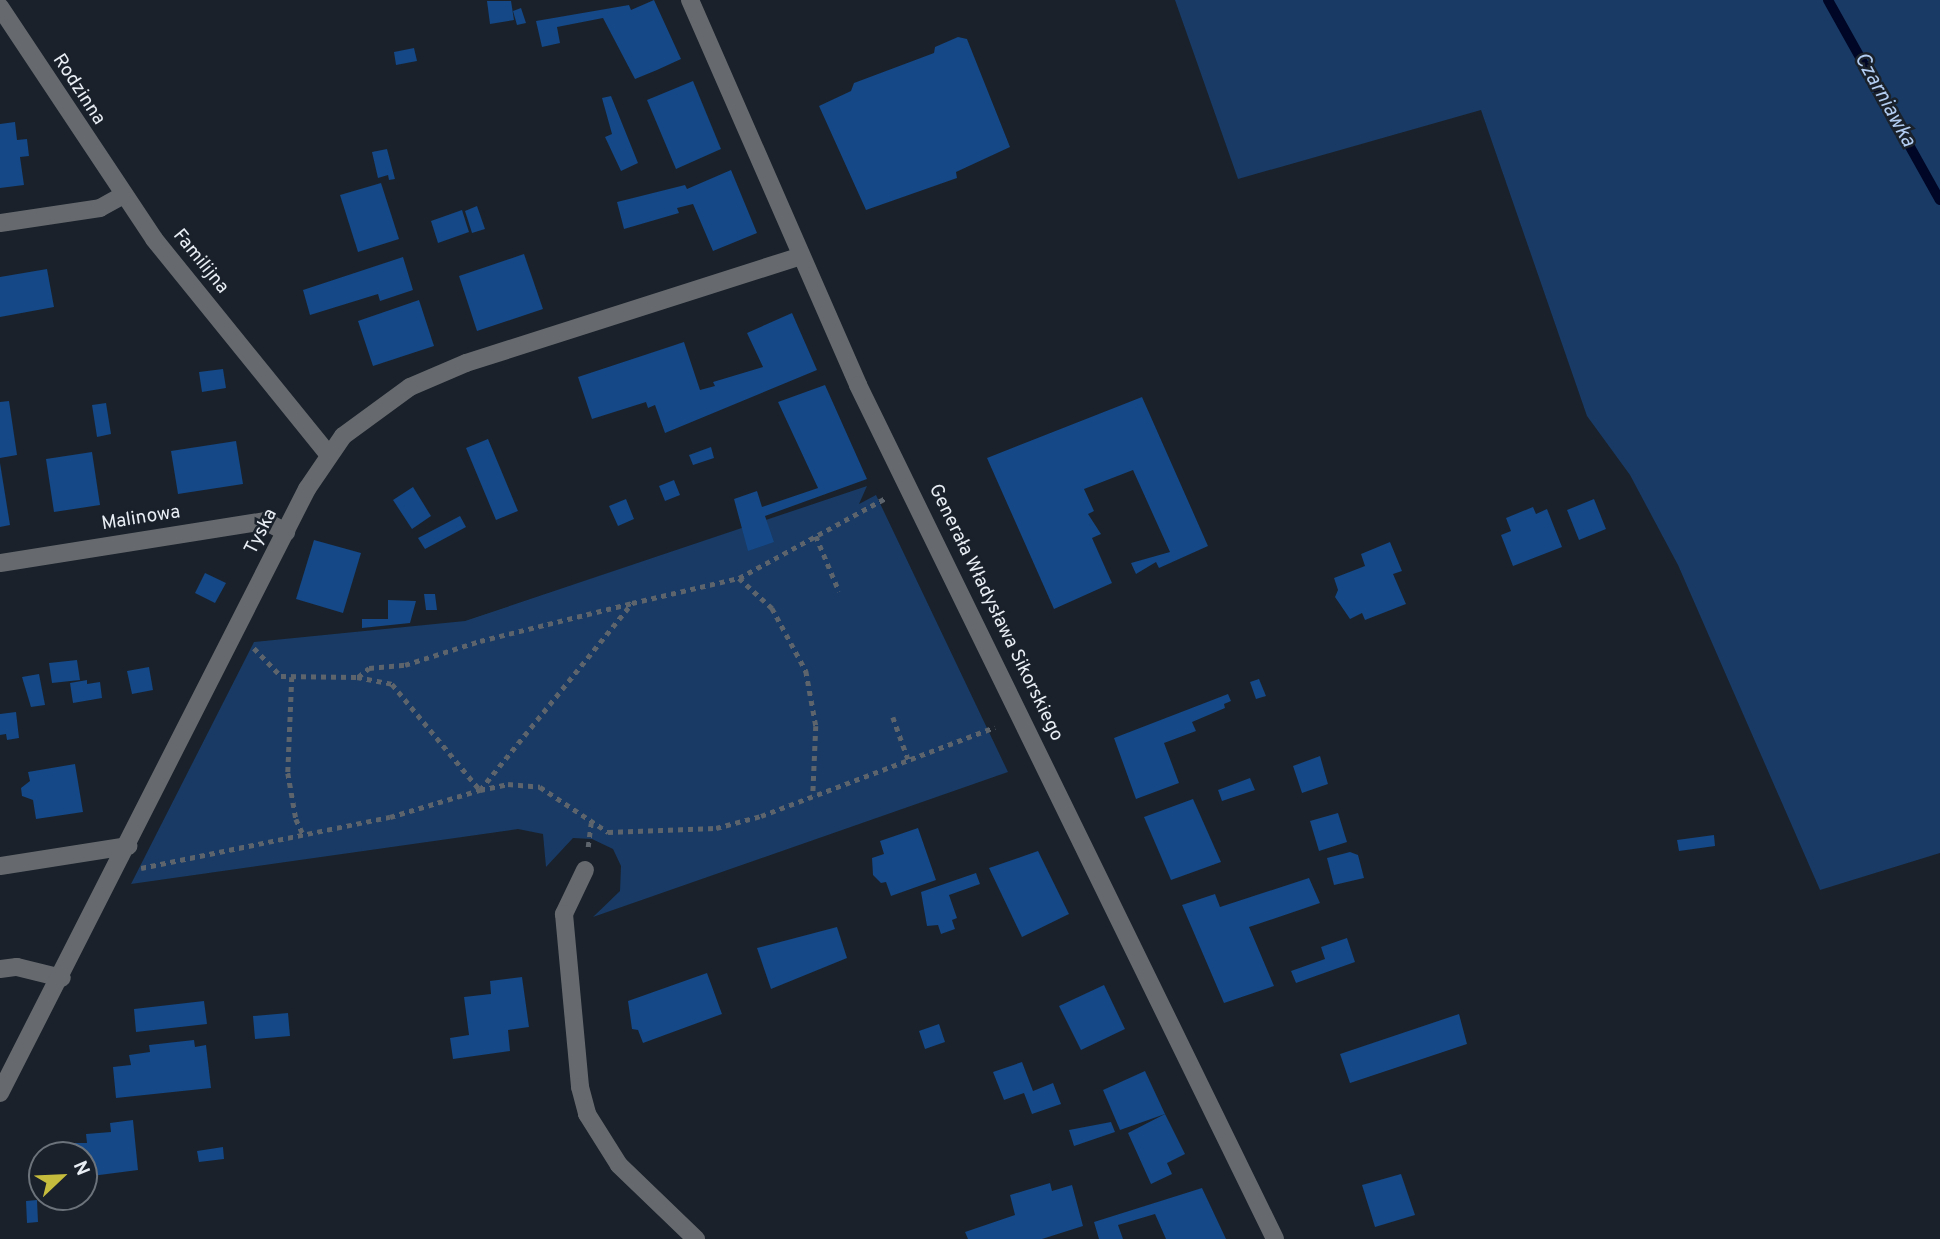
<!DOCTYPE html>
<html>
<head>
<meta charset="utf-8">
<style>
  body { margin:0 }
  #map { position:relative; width:1940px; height:1239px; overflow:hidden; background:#1a212a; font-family:Overpass,sans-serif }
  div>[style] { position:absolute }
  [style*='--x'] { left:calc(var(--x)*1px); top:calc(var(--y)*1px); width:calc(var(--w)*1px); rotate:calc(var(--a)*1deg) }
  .green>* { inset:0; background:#183a64 }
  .stream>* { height:10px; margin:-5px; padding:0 5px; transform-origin:5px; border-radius:5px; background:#000625 }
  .building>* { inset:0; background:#144886 }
  .path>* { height:4.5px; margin-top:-2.25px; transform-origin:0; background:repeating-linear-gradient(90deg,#5d646c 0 5px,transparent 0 10px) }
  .minor>* { height:18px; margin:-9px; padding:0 9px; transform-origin:9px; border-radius:9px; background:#666a6f }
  span { translate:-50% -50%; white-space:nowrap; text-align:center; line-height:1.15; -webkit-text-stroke:5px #1a212a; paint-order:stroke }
  .street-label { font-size:19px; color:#e9eef5 }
  .water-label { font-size:21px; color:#b1ccf0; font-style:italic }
  .north { position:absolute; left:28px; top:1141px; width:70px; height:70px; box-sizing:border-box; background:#1a212a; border:2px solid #6d737b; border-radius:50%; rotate:67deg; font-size:19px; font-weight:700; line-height:28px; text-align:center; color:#e9eef5 }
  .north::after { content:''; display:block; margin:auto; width:24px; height:32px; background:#c5bc3d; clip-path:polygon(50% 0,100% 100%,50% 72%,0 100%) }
</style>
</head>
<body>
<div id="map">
  <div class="green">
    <div style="clip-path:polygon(1175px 0,1940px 0,1940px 853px,1820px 890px,1678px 565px,1630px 475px,1587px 416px,1481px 110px,1238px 179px)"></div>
    <div style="clip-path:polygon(867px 486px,859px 504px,876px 495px,1008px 772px,593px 917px,620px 891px,621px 866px,613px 849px,592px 839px,573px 838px,546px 867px,543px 834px,518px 829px,131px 884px,254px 642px,465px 621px)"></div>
  </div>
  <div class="stream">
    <div style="--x:1828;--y:0;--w:229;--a:60.8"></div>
  </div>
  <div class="building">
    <div style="clip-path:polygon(654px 0,681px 59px,657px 70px,635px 79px,603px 18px,557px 27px,560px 43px,542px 47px,536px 21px,629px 5px,631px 10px)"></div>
    <div style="clip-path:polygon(487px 1px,511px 1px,514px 20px,490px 24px)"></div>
    <div style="clip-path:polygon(521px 8px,526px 23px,517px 25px,513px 11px)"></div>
    <div style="clip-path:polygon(958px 37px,967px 39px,1010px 147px,956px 172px,957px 178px,866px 210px,819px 106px,851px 91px,854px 83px,934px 53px,935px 47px)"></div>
    <div style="clip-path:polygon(414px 48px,417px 61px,396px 65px,394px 52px)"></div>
    <div style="clip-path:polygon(693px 81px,721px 149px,676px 169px,647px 100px)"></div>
    <div style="clip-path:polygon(611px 96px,638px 163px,621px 171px,605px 137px,612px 134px,602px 98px)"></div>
    <div style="clip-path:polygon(15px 122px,17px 140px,27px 139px,29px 156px,20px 157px,24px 185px,0 188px,0 124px)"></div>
    <div style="clip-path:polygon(387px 149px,395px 179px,389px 180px,388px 175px,378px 178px,372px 152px)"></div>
    <div style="clip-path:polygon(731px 170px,757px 233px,713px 251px,693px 204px,677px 208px,679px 213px,624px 229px,617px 202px,685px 185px,687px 189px)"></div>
    <div style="clip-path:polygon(381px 183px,399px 239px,358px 252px,340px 195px)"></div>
    <div style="clip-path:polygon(477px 206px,485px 229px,472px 233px,465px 211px)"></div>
    <div style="clip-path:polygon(462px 210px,469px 232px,438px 243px,431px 221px)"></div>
    <div style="clip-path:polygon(524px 254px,543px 309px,477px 331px,459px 276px)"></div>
    <div style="clip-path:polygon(403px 257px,413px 290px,380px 301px,378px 294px,310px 315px,303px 290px)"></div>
    <div style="clip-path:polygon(47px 269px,54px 307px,0 317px,0 277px)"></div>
    <div style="clip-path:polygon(419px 300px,434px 346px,373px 366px,358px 321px)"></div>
    <div style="clip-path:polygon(792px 313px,817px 370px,665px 433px,655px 405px,648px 408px,646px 402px,592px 419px,578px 377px,684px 342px,700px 390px,715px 386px,713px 382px,763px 367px,747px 333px)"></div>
    <div style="clip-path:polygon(223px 369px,226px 388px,202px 392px,199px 372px)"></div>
    <div style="clip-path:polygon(825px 385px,867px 479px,765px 516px,774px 542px,748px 551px,734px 499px,757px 491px,762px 507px,818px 488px,778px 402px)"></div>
    <div style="clip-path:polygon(1142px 397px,1208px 546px,1159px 568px,1156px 562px,1136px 574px,1131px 563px,1170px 552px,1133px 470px,1084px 489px,1094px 511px,1088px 514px,1101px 534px,1092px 538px,1112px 583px,1054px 609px,987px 458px)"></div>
    <div style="clip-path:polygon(9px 401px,17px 455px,0 458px,0 402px)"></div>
    <div style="clip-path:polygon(106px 403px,111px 434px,97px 437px,92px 405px)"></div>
    <div style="clip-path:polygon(488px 439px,518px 511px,496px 520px,466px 448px)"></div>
    <div style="clip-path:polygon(236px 441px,243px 484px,178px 494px,171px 451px)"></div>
    <div style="clip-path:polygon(711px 447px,714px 458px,693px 465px,689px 455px)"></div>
    <div style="clip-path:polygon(92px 452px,100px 505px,54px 512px,46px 459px)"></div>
    <div style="clip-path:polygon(0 463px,10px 525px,0 527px)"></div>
    <div style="clip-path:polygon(674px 480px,680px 495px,665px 501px,659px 486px)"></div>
    <div style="clip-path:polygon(413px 487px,431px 516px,412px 529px,393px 500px)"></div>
    <div style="clip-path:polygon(626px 499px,634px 519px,618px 526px,609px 506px)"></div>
    <div style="clip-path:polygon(1594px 499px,1606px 529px,1579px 540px,1567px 510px)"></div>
    <div style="clip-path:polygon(1533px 507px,1536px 514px,1547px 509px,1562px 547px,1513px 566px,1501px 535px,1511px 531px,1506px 518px)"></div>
    <div style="clip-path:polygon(460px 516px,466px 527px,425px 549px,418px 538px)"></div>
    <div style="clip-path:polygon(314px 540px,361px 553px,343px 613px,296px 599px)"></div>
    <div style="clip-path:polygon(1390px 542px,1402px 571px,1393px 574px,1406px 604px,1365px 620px,1362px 613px,1350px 619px,1335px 597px,1338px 590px,1334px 578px,1365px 566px,1361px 554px)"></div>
    <div style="clip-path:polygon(205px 573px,226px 583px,215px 603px,195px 593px)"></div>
    <div style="clip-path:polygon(424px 594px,435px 594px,437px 610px,426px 610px)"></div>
    <div style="clip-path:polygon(388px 600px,416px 601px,410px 623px,362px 628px,362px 619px,388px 619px)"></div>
    <div style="clip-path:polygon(77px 660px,80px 680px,52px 683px,49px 663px)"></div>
    <div style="clip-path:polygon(149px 667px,153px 690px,132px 694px,127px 671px)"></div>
    <div style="clip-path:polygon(39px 674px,45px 705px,31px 707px,22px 677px)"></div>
    <div style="clip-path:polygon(1259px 679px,1266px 696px,1256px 699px,1250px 682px)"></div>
    <div style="clip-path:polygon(87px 680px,87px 684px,100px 682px,102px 698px,73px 703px,70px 683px)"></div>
    <div style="clip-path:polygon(1228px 694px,1231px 701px,1224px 704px,1225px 708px,1192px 722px,1196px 731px,1164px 743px,1179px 783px,1136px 799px,1114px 738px)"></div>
    <div style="clip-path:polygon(16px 712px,19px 738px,7px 740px,6px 734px,0 735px,0 714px)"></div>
    <div style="clip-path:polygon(1320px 756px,1328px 784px,1302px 793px,1293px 766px)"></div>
    <div style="clip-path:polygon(75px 764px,83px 812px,36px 819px,33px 800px,22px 796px,21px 788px,30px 781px,28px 772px)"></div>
    <div style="clip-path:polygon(1250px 778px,1255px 790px,1222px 801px,1218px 790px)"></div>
    <div style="clip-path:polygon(1193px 799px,1221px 862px,1171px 880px,1144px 817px)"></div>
    <div style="clip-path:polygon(1338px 813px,1347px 842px,1319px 851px,1310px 821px)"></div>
    <div style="clip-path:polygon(918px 828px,936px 880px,891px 896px,886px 882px,881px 883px,873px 875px,872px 858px,884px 854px,880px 841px)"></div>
    <div style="clip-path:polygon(1714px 835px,1715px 846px,1679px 851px,1677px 840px)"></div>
    <div style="clip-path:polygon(1038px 851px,1069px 914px,1022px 937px,989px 868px)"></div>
    <div style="clip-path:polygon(1350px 852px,1358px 855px,1364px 878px,1334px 885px,1327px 858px)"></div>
    <div style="clip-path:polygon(976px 873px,980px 884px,949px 895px,957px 918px,952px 920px,955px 929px,941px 934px,938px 925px,927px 926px,921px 892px)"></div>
    <div style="clip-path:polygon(1309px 878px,1320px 903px,1249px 927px,1274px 986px,1224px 1003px,1182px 905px,1215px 894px,1220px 907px)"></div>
    <div style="clip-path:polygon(837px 927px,847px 958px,771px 989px,757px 948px)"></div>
    <div style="clip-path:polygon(1347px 938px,1355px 962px,1296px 983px,1291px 971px,1325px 959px,1321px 947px)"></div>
    <div style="clip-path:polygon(707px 973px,722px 1014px,643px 1043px,638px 1030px,632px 1029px,628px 1001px)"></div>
    <div style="clip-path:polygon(522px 977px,529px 1027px,508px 1030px,510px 1051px,453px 1059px,450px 1038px,469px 1035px,464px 997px,491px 994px,490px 981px)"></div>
    <div style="clip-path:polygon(1104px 985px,1125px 1029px,1081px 1050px,1059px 1006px)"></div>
    <div style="clip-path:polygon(204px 1001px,207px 1024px,136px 1032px,134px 1009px)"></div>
    <div style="clip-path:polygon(288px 1013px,290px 1036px,255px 1039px,253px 1016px)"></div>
    <div style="clip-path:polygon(1459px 1014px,1467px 1044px,1350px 1083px,1340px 1054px)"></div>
    <div style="clip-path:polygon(939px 1024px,945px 1042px,925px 1049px,919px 1031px)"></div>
    <div style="clip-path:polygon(194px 1040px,195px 1047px,206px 1045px,211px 1088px,116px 1098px,113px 1067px,131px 1065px,129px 1055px,150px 1052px,149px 1045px)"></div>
    <div style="clip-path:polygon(1022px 1062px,1033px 1091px,1053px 1083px,1061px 1104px,1032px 1114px,1024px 1093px,1004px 1100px,993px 1072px)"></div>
    <div style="clip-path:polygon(1145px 1071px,1165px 1114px,1120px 1130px,1103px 1090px)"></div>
    <div style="clip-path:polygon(1165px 1114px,1185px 1154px,1167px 1163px,1172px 1174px,1151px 1184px,1128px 1133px)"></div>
    <div style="clip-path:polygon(133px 1120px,138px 1170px,84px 1177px,84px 1155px,72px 1155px,71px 1143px,87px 1143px,86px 1134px,111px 1132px,110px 1123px)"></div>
    <div style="clip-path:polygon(1111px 1122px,1115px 1132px,1074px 1146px,1069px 1130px)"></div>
    <div style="clip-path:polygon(223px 1147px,224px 1159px,199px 1162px,197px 1151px)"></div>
    <div style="clip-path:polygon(1401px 1174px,1415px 1215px,1375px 1227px,1362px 1185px)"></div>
    <div style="clip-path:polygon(1050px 1183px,1052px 1191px,1072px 1185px,1083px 1226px,1042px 1239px,968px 1239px,965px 1232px,1015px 1215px,1010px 1195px)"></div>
    <div style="clip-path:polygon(1202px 1188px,1226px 1239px,1166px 1239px,1155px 1214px,1118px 1225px,1123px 1239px,1099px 1239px,1094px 1222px)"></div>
    <div style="clip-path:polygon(37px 1200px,38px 1222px,27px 1223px,26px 1201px)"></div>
  </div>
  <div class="path">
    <div style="--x:816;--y:536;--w:60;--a:67.3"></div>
    <div style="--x:739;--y:578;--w:45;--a:42.3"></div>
    <div style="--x:772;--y:608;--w:72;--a:61.6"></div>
    <div style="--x:806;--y:671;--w:56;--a:79.7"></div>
    <div style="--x:816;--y:726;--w:70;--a:92.5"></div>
    <div style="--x:254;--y:648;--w:39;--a:46"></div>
    <div style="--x:281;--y:676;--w:76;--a:0.8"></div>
    <div style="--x:357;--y:677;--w:36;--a:11"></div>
    <div style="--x:392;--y:684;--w:138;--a:50.3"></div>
    <div style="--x:480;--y:790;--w:29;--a:-12"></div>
    <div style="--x:508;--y:784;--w:32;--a:5"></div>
    <div style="--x:540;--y:787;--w:82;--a:33.5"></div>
    <div style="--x:608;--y:832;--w:108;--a:-2.1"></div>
    <div style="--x:716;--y:828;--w:47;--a:-14.9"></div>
    <div style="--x:761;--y:816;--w:250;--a:-20.8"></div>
    <div style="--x:292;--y:677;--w:96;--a:92.4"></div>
    <div style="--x:288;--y:773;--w:47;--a:80.1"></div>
    <div style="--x:296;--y:819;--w:17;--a:65"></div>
    <div style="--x:358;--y:677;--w:14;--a:-39"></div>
    <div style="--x:369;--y:668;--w:36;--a:-5"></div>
    <div style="--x:405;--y:665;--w:79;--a:-17.7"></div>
    <div style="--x:480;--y:641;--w:157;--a:-14"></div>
    <div style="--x:893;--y:717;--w:45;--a:70.3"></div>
    <div style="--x:588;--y:847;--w:24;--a:-83"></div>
    <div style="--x:141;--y:868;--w:254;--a:-11.6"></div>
    <div style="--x:390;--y:817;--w:94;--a:-16.7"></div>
    <div style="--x:480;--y:790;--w:241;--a:-50.9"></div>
    <div style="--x:632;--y:603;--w:110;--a:-13.2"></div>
    <div style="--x:739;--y:578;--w:167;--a:-28.6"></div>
  </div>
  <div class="minor">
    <div style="--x:690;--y:0;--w:420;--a:66.4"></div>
    <div style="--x:858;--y:385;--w:950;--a:63.97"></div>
    <div style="--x:0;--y:7;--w:278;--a:56.4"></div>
    <div style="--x:154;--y:239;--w:275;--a:51"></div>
    <div style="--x:0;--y:223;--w:101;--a:-8.5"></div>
    <div style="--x:100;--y:208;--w:26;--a:-29"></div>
    <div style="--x:0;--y:563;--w:268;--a:-9"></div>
    <div style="--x:265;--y:521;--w:24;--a:28"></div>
    <div style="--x:0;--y:866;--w:130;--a:-8.9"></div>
    <div style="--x:585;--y:870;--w:49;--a:115.5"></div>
    <div style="--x:564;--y:914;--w:174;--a:84.7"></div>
    <div style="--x:580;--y:1087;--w:28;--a:75"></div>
    <div style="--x:587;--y:1114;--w:60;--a:57.9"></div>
    <div style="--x:619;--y:1165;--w:107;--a:43.9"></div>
    <div style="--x:0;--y:969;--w:17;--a:-7"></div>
    <div style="--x:17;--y:967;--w:46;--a:13.7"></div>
    <div style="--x:0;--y:1093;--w:678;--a:-63.06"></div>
    <div style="--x:307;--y:489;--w:64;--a:-55.8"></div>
    <div style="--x:343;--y:436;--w:83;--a:-36.2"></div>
    <div style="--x:410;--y:387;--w:61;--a:-23.2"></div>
    <div style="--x:466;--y:363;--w:352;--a:-17.7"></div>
  </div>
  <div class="street-label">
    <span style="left:78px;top:90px;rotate:57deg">Rodzinna</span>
    <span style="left:200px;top:262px;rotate:51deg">Familijna</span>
    <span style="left:141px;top:519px;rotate:-9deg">Malinowa</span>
    <span style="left:262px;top:532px;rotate:-63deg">Tyska</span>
    <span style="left:995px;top:613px;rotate:64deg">Generała Władysława Sikorskiego</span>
  </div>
  <div class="water-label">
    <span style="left:1884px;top:100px;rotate:61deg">Czarniawka</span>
  </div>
  <div class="north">N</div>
</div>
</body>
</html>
